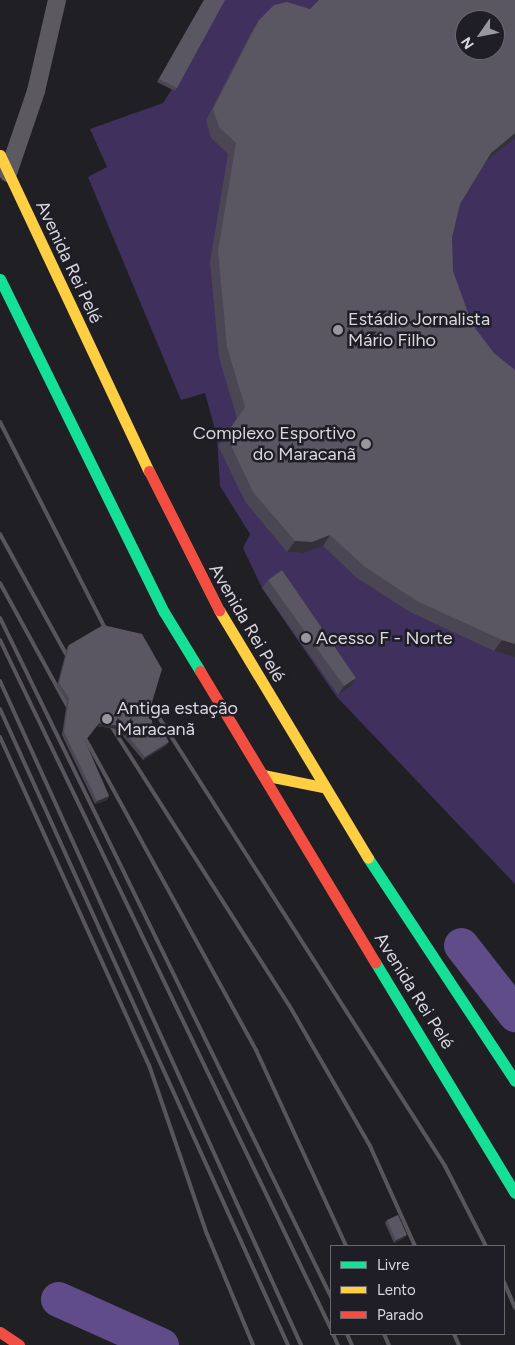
<!DOCTYPE html>
<html>
<head>
<meta charset="utf-8">
<style>
  body { margin:0 }
  #map { position:relative; width:515px; height:1345px; overflow:hidden; background:#201f23; font-family:Figtree,sans-serif }
  div>[style] { position:absolute }
  [style*='--x'] { left:calc(var(--x)*1px); top:calc(var(--y)*1px); width:calc(var(--w)*1px); rotate:calc(var(--a)*1deg) }
  .green>* { inset:0; background:#3f305e }
  .river>* { height:35px; margin:-17.5px; padding:0 17.5px; transform-origin:17.5px; border-radius:17.5px; background:#604c89 }
  .street>* { height:18px; margin:-9px; padding:0 9px; transform-origin:9px; border-radius:9px; background:#5c5961 }
  .fast>* { height:11px; margin:-5.5px; padding:0 5.5px; transform-origin:5.5px; border-radius:5.5px; background:#16e098 }
  .slow>* { height:11px; margin:-5.5px; padding:0 5.5px; transform-origin:5.5px; border-radius:5.5px; background:#ffcf43 }
  .jam>* { height:11px; margin:-5.5px; padding:0 5.5px; transform-origin:5.5px; border-radius:5.5px; background:#f24e42 }
  .rail>* { height:4px; margin:-2px; padding:0 2px; transform-origin:2px; border-radius:2px; background:#58565c }
  .wall>* { inset:0; background:#4b4653 }
  .shaded-wall>* { inset:0; background:#33303a }
  .building>* { inset:0; background:#5a5662 }
  .dots>* { width:14px; height:14px; translate:-50% -50%; box-sizing:border-box; border:2px solid #1f1d25; border-radius:50% }
  span { translate:-50% -50%; white-space:nowrap; text-align:center; line-height:1.15; -webkit-text-stroke:5px #1f1d25; paint-order:stroke }
  .street-label { font-size:18px; color:#dad8de }
  .poi-label { font-size:18px; color:#dad8de }
  .left { translate:0 -50%; text-align:left }
  .right { translate:-100% -50%; text-align:right }
  .legend { position:absolute; left:330px; top:1245px; width:175px; height:90px; box-sizing:border-box; background:#1f1d25; border:1px solid #6a686f; margin:0; padding:6px 9px; list-style:none; font-size:15px; color:#dad8de }
  .legend li { display:flex; align-items:center; gap:10px; height:25px }
  .legend b { width:25px; border:1px solid #6a686f }
  .north { position:absolute; left:455px; top:10px; width:50px; height:50px; box-sizing:border-box; background:#1f1d25; border:1px solid #6a686f; border-radius:50%; rotate:237deg; font-size:14px; font-weight:700; line-height:20px; text-align:center; color:#dad8de }
  .north::after { content:''; display:block; margin:auto; width:18px; height:22px; background:#99979d; clip-path:polygon(50% 0,100% 100%,50% 72%,0 100%) }
</style>
</head>
<body>
<div id="map">
  <div class="green">
    <div style="clip-path:polygon(evenodd,204px 0,515px 0,515px 884px,336px 696px,262px 588px,243px 548px,250px 534px,220px 486px,217px 437px,205px 393px,181px 400px,88px 177px,107px 167px,90px 129px,163px 103px,172px 89px,157px 82px,204px 0,465px 20px,495px 20px,495px 50px,465px 50px,465px 20px)"></div>
  </div>
  <div class="river">
    <div style="--x:461;--y:945;--w:88;--a:52"></div>
    <div style="--x:58;--y:1299;--w:113;--a:24.1"></div>
  </div>
  <div class="street">
    <div style="--x:8;--y:173;--w:87;--a:-71.1"></div>
    <div style="--x:36;--y:91;--w:93;--a:-77"></div>
  </div>
  <div class="fast">
    <div style="--x:0;--y:279;--w:371;--a:63.8"></div>
    <div style="--x:164;--y:612;--w:69;--a:58.6"></div>
    <div style="--x:368;--y:858;--w:267;--a:56.6"></div>
    <div style="--x:375;--y:962;--w:270;--a:58.8"></div>
  </div>
  <div class="slow">
    <div style="--x:0;--y:155;--w:349;--a:64.8"></div>
    <div style="--x:219;--y:610;--w:289;--a:59"></div>
    <div style="--x:263;--y:775;--w:60;--a:11.5"></div>
  </div>
  <div class="jam">
    <div style="--x:149;--y:471;--w:156;--a:63.3"></div>
    <div style="--x:200;--y:671;--w:340;--a:59"></div>
    <div style="--x:0;--y:1332;--w:23;--a:34"></div>
  </div>
  <div class="rail">
    <div style="--x:0;--y:422;--w:240;--a:63"></div>
    <div style="--x:0;--y:534;--w:149;--a:61.2"></div>
    <div style="--x:0;--y:583;--w:533;--a:61.27"></div>
    <div style="--x:256;--y:1050;--w:216;--a:65.3"></div>
    <div style="--x:0;--y:618;--w:755;--a:64.01"></div>
    <div style="--x:0;--y:640;--w:764;--a:64.34"></div>
    <div style="--x:0;--y:681;--w:729;--a:65.61"></div>
    <div style="--x:144;--y:694;--w:560;--a:57.47"></div>
    <div style="--x:445;--y:1166;--w:90;--a:62.9"></div>
    <div style="--x:0;--y:709;--w:698;--a:65.64"></div>
    <div style="--x:106;--y:718;--w:340;--a:57.5"></div>
    <div style="--x:289;--y:1005;--w:163;--a:60.1"></div>
    <div style="--x:370;--y:1146;--w:110;--a:65.8"></div>
    <div style="--x:0;--y:737;--w:360;--a:65.6"></div>
    <div style="--x:149;--y:1065;--w:179;--a:71.1"></div>
    <div style="--x:207;--y:1234;--w:120;--a:67.5"></div>
    <div style="--x:504;--y:1282;--w:28;--a:67"></div>
    <div style="--x:333;--y:1334;--w:12;--a:66"></div>
    <div style="--x:347;--y:1334;--w:12;--a:66"></div>
    <div style="--x:384;--y:1334;--w:12;--a:66"></div>
    <div style="--x:454;--y:1334;--w:12;--a:66"></div>
  </div>
  <div class="wall">
    <div style="clip-path:polygon(204px 0,177px 88px,175px 91px,157px 82px)"></div>
    <div style="clip-path:polygon(259px 20px,515px 138px,485px 162px,460px 204px,452px 237px,453px 271px,515px 657px,494px 651px,410px 612px,357px 578px,323px 546px,304px 553px,287px 552px,246px 503px,218px 446px,237px 418px,219px 358px,210px 262px,228px 154px,211px 138px,206px 120px,252px 31px)"></div>
    <div style="clip-path:polygon(268px 580px,350px 687px,338px 695px,262px 588px)"></div>
    <div style="clip-path:polygon(69px 645px,150px 709px,154px 734px,167px 745px,143px 760px,117px 729px,97px 726px,85px 741px,109px 796px,107px 800px,95px 804px,62px 735px,67px 701px,57px 686px,67px 648px)"></div>
    <div style="clip-path:polygon(387px 1220px,404px 1238px,394px 1243px,385px 1223px)"></div>
  </div>
  <div class="shaded-wall">
    <div style="clip-path:polygon(515px 133px,515px 138px,483px 164px,491px 153px)"></div>
    <div style="clip-path:polygon(330px 535px,323px 546px,304px 553px,287px 552px,295px 541px)"></div>
    <div style="clip-path:polygon(502px 640px,515px 644px,515px 657px,494px 651px)"></div>
    <div style="clip-path:polygon(356px 678px,350px 687px,338px 695px,344px 686px)"></div>
    <div style="clip-path:polygon(99px 723px,120px 726px,117px 729px,97px 726px)"></div>
    <div style="clip-path:polygon(169px 742px,167px 745px,143px 760px,145px 757px)"></div>
    <div style="clip-path:polygon(109px 796px,107px 800px,95px 804px,97px 801px)"></div>
    <div style="clip-path:polygon(407px 1235px,404px 1238px,394px 1243px,396px 1240px)"></div>
  </div>
  <div class="building">
    <div style="clip-path:polygon(204px 0,225px 0,177px 88px,159px 79px)"></div>
    <div style="clip-path:polygon(evenodd,319px 0,515px 0,515px 133px,491px 153px,460px 204px,452px 237px,453px 271px,472px 324px,494px 353px,515px 370px,515px 644px,502px 640px,417px 601px,365px 567px,330px 535px,312px 542px,295px 541px,253px 492px,226px 435px,245px 407px,227px 347px,218px 251px,236px 143px,219px 127px,213px 109px,259px 20px,274px 5px,287px 2px,310px 9px,319px 0,465px 20px,495px 20px,495px 50px,465px 50px,465px 20px)"></div>
    <div style="clip-path:polygon(282px 570px,356px 678px,344px 686px,268px 580px)"></div>
    <div style="clip-path:polygon(103px 625px,142px 634px,162px 669px,150px 709px,154px 734px,162px 729px,169px 742px,145px 757px,120px 726px,99px 723px,85px 741px,109px 796px,97px 801px,64px 732px,69px 698px,59px 683px,69px 645px)"></div>
    <div style="clip-path:polygon(398px 1215px,407px 1235px,396px 1240px,387px 1220px)"></div>
  </div>
  <div class="dots">
    <div style="left:338px;top:330px;background:#99979d"></div>
    <div style="left:366px;top:444px;background:#99979d"></div>
    <div style="left:306px;top:638px;background:#99979d"></div>
    <div style="left:107px;top:719px;background:#99979d"></div>
  </div>
  <div class="street-label">
    <span style="left:69px;top:262px;rotate:65deg">Avenida Rei Pelé</span>
    <span style="left:247px;top:623px;rotate:60deg">Avenida Rei Pelé</span>
    <span style="left:414px;top:991px;rotate:58deg">Avenida Rei Pelé</span>
  </div>
  <div class="poi-label">
    <span class="left" style="left:348px;top:330px">Estádio Jornalista<br>Mário Filho</span>
    <span class="right" style="left:356px;top:444px">Complexo Esportivo<br>do Maracanã</span>
    <span class="left" style="left:316px;top:638px">Acesso F - Norte</span>
    <span class="left" style="left:117px;top:719px">Antiga estação<br>Maracanã</span>
  </div>
  <ul class="legend">
  <li><b style="height:6px;background:#16e098"></b>Livre</li>
  <li><b style="height:6px;background:#ffcf43"></b>Lento</li>
  <li><b style="height:6px;background:#f24e42"></b>Parado</li>
  </ul>
  <div class="north">N</div>
</div>
</body>
</html>
